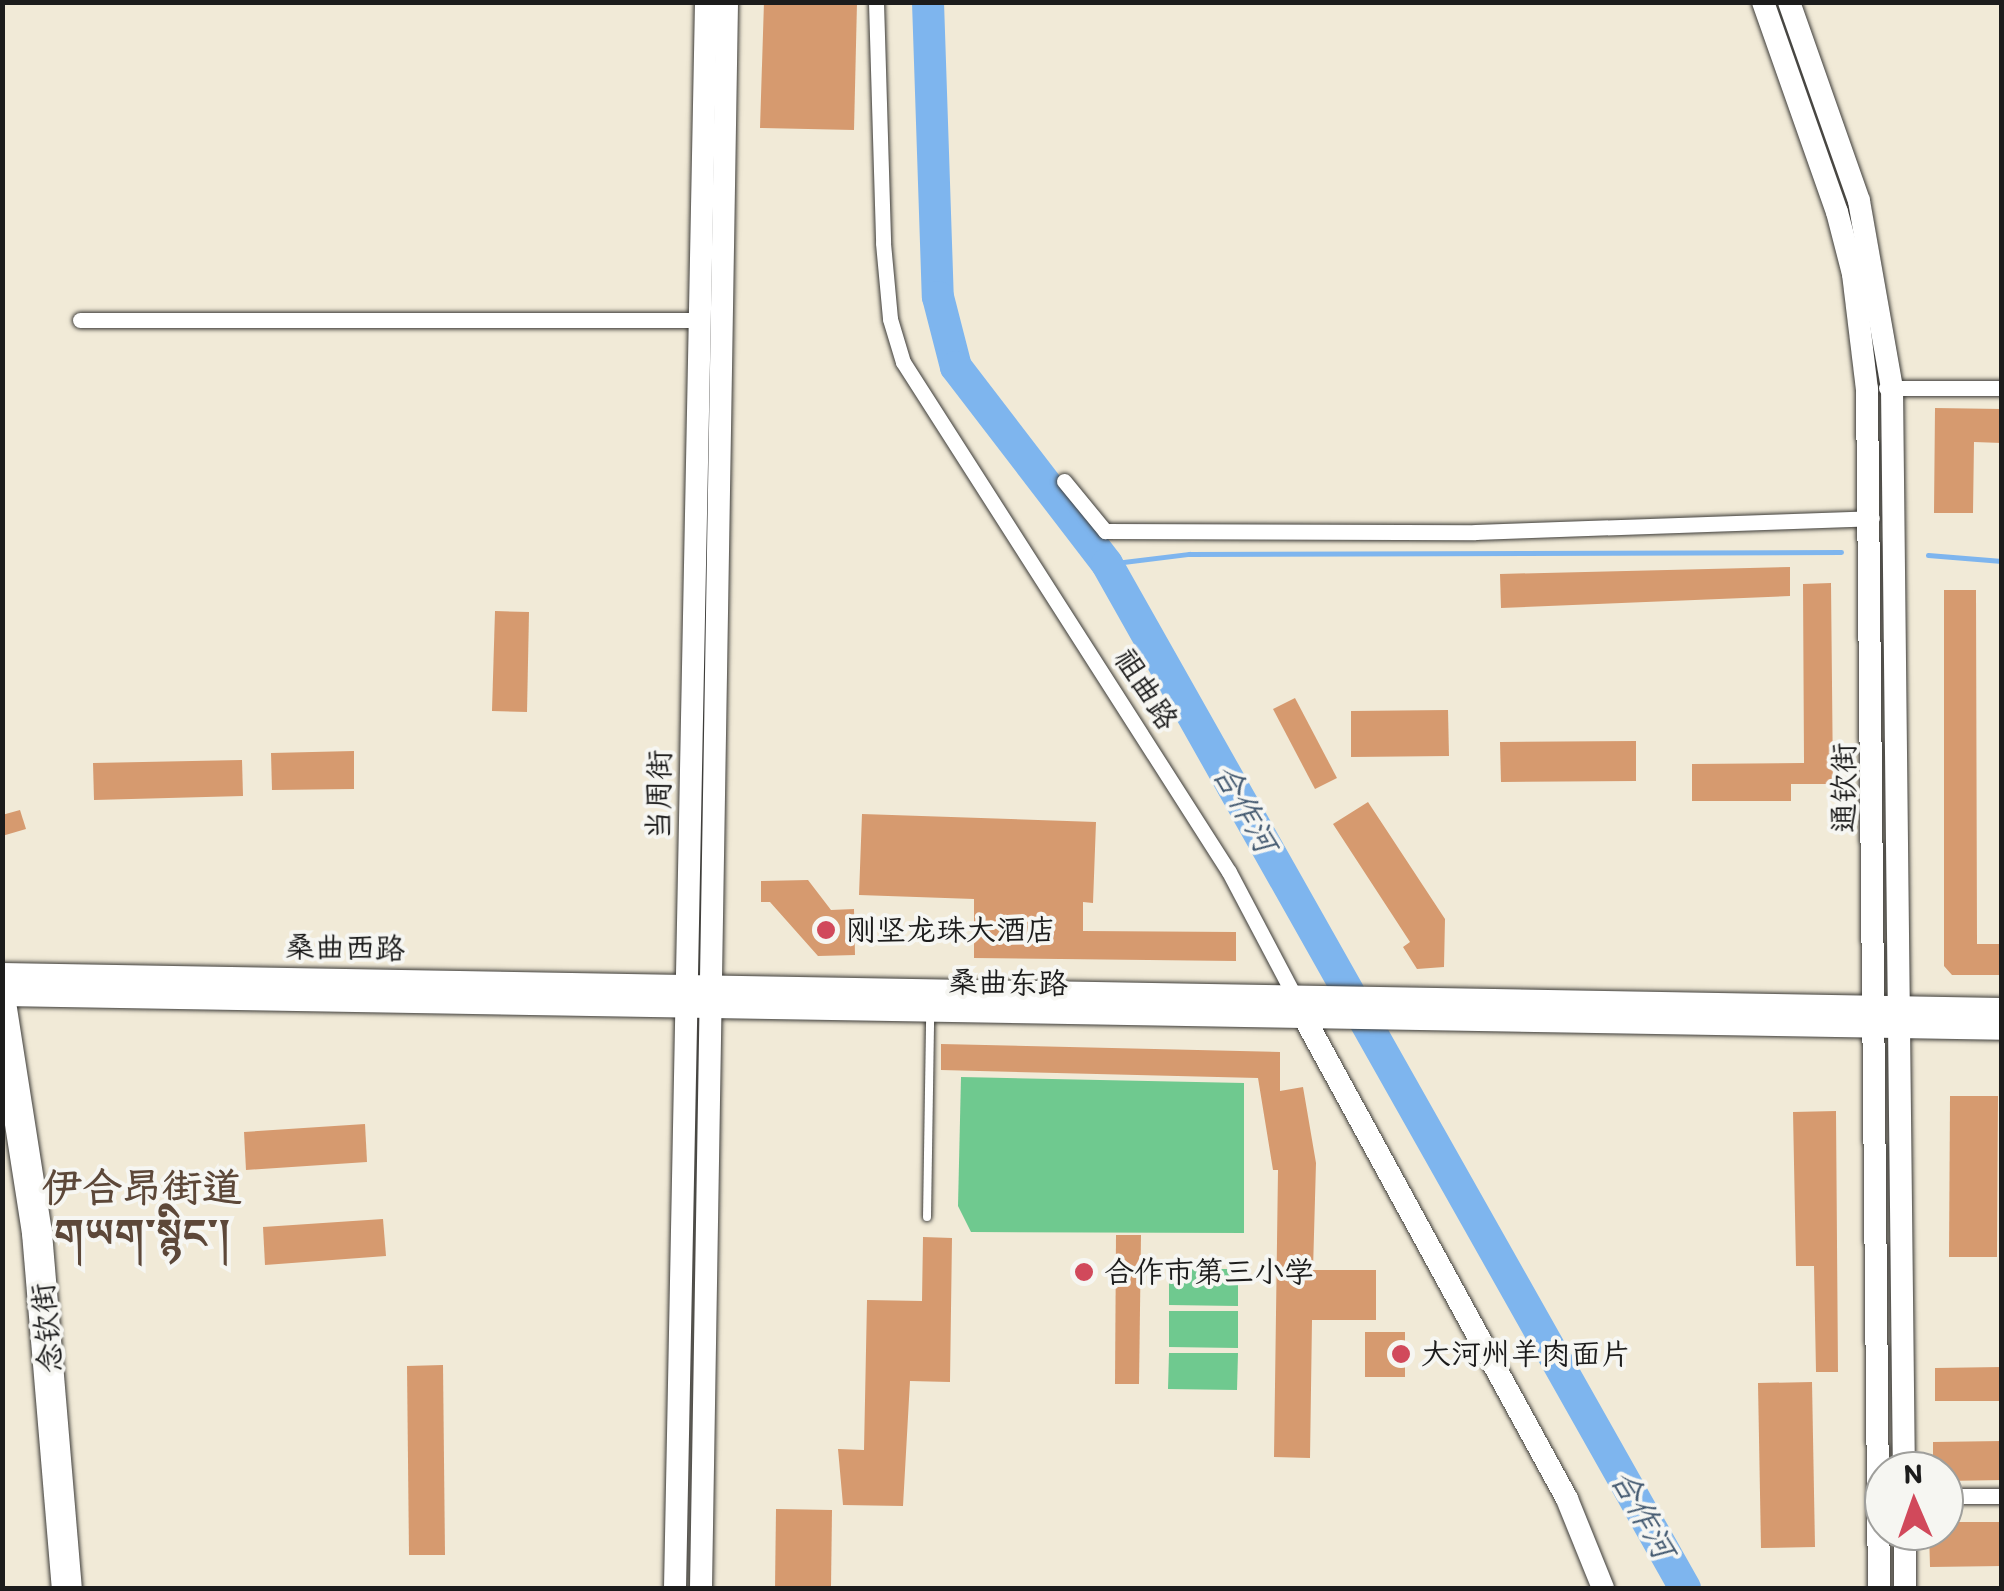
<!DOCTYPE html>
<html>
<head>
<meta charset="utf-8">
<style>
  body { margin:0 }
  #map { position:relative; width:2004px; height:1591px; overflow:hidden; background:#f1ead7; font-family:Itim,"LXGW WenKai TC","Noto Serif Tibetan",sans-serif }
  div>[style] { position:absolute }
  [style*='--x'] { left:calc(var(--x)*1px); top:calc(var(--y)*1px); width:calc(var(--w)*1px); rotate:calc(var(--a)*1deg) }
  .green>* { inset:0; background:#6fc98f }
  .stream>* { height:5px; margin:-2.5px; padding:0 2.5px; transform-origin:2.5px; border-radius:2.5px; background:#7eb5ee }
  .river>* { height:32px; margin:-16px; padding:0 16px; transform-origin:16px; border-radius:16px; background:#7eb5ee }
  .building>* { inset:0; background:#d69a6f }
  .roads { filter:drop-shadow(0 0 2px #3c3b38) drop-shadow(0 0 2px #3c3b38) }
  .lane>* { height:8px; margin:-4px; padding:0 4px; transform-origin:4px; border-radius:4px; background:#fff }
  .street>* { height:15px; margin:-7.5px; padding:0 7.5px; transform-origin:7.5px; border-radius:7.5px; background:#fff }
  .secondary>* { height:22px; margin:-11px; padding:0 11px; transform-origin:11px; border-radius:11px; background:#fff }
  .highway>* { height:30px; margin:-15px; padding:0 15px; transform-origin:15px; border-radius:15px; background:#fff }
  .dots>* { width:28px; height:28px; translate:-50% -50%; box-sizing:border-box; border:5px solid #f6f6f2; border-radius:50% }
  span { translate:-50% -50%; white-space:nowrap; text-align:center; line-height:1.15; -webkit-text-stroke:8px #f6f6f2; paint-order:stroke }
  .street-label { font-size:30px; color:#1c1c1c }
  .poi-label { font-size:30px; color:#1c1c1c }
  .left { translate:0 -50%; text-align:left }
  .water-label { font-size:32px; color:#435970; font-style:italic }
  .district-label { font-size:40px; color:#5d4839; font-weight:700 }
  .frame { position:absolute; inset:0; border:5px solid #1c1c1c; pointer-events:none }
  .north { position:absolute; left:1864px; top:1451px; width:100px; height:100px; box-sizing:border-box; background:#f6f6f2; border:2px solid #9f9f9c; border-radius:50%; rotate:358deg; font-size:28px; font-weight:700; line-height:40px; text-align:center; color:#1c1c1c }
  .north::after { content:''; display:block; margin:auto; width:35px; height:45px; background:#d1495b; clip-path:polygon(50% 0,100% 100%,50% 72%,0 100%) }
</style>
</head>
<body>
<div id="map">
  <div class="green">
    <div style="clip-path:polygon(961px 1077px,1244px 1083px,1244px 1233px,971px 1232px,958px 1206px)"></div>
    <div style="clip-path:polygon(1169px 1269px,1238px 1269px,1238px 1306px,1169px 1305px)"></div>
    <div style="clip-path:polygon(1169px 1311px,1238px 1311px,1238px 1348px,1169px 1347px)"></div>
    <div style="clip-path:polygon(1169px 1353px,1238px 1353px,1237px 1390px,1168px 1389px)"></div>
  </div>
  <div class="stream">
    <div style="--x:1928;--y:555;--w:74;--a:4.6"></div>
    <div style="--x:1107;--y:564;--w:83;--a:-7"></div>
    <div style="--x:1189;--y:554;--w:652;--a:-0.18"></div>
  </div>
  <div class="river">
    <div style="--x:928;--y:2;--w:295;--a:88.1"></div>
    <div style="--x:938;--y:297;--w:72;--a:75.6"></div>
    <div style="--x:956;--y:367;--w:248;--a:52.5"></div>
    <div style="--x:1107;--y:564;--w:1176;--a:60.56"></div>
  </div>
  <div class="building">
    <div style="clip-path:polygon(764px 2px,857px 2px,854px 130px,760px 128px)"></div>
    <div style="clip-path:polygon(1935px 408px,2002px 409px,2002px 443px,1974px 442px,1973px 513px,1934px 513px)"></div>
    <div style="clip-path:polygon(1790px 567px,1790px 596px,1501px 608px,1500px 574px)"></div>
    <div style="clip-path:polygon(1831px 583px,1833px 784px,1791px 784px,1791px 801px,1692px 801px,1692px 764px,1804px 763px,1803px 584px)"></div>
    <div style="clip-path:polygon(1944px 590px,1976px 590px,1977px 944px,1999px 944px,2002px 975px,1952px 975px,1944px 966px)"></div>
    <div style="clip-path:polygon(495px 611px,529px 612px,527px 712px,492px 711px)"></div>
    <div style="clip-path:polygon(1295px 698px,1337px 778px,1315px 789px,1273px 709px)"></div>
    <div style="clip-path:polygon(1448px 710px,1449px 756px,1351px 757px,1351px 711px)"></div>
    <div style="clip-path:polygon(1636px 741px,1636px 781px,1501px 782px,1500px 742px)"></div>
    <div style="clip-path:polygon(354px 751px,354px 789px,272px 790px,271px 753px)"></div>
    <div style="clip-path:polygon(242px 760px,243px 796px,94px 800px,93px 763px)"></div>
    <div style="clip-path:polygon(1368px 802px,1445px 919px,1444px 967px,1417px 969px,1403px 947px,1410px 942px,1333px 824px)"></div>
    <div style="clip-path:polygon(20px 810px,26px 829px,2px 836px,2px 815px)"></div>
    <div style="clip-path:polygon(862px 814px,1096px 822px,1093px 903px,1083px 902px,1083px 931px,1236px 932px,1236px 961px,974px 958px,974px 899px,859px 895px)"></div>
    <div style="clip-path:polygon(808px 880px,831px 910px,854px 909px,855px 955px,818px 956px,770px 902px,761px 902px,761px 881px)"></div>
    <div style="clip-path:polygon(941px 1044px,1280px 1052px,1280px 1091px,1303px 1087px,1316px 1163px,1313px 1270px,1376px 1270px,1376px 1320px,1312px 1320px,1310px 1458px,1274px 1457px,1278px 1170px,1273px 1170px,1258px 1078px,941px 1070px)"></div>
    <div style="clip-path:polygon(1950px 1096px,1998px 1096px,1997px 1257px,1949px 1257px)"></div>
    <div style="clip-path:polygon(1836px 1111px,1838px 1372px,1816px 1372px,1814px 1266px,1796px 1266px,1793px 1112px)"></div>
    <div style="clip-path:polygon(365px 1124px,367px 1162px,246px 1170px,244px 1132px)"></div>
    <div style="clip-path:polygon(383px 1219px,386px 1256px,265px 1265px,263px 1227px)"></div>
    <div style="clip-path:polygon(1116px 1235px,1141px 1235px,1139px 1384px,1115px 1384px)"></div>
    <div style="clip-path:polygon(923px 1237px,952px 1238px,950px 1382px,910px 1381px,903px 1506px,843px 1505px,838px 1449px,864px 1450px,867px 1300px,922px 1301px)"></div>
    <div style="clip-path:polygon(1365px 1332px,1405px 1332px,1405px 1377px,1365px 1377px)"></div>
    <div style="clip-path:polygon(443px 1365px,445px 1555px,409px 1555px,407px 1366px)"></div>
    <div style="clip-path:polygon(2002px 1367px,2002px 1401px,1935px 1401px,1935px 1368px)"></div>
    <div style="clip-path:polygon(1812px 1382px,1815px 1547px,1761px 1548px,1758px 1383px)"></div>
    <div style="clip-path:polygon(2002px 1441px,2002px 1480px,1944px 1481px,1944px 1471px,1933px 1471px,1933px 1442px)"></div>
    <div style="clip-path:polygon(776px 1509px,832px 1510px,831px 1588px,775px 1588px)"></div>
    <div style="clip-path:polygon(1944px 1522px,2002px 1522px,2002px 1566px,1930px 1567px,1929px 1531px,1944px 1531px)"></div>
  </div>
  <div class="roads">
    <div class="lane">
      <div style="--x:927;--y:1217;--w:201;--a:-89.1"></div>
    </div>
    <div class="street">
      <div style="--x:876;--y:2;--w:241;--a:88.3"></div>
      <div style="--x:883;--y:243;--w:76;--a:84.7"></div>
      <div style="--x:890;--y:319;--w:45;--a:73.2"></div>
      <div style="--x:903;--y:362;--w:605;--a:57.41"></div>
      <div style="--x:1229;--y:872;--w:141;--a:62.2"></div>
      <div style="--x:80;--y:320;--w:618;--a:0"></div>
      <div style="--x:1886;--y:388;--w:116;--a:0"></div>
      <div style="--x:1064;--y:481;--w:65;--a:50.6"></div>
      <div style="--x:1105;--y:531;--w:370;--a:0.2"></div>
      <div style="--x:1475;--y:532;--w:397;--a:-2"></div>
      <div style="--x:1944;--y:1496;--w:58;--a:0"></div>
    </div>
    <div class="secondary">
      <div style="--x:1763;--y:2;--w:223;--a:70.6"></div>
      <div style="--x:1837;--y:212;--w:64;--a:75.5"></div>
      <div style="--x:1853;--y:274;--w:116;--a:83.1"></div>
      <div style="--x:1867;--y:389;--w:1199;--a:89.43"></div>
      <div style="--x:1789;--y:2;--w:211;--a:70.6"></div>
      <div style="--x:1859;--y:201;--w:190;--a:80"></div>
      <div style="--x:1892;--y:388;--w:1083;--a:89.37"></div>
      <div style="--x:2;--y:974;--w:2000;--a:1"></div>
      <div style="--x:2;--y:995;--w:2000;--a:0.97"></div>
      <div style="--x:1300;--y:1010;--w:557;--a:61.36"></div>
      <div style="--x:1567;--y:1499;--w:96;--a:68"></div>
      <div style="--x:1905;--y:1531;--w:57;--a:90"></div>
      <div style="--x:675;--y:1588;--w:1586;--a:-88.88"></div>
      <div style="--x:701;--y:1588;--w:1586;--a:-89.06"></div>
    </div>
    <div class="highway">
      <div style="--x:2;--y:1009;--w:227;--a:81.1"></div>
      <div style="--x:37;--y:1233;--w:356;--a:85.2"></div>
    </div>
  </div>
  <div class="dots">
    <div style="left:826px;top:930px;background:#d1495b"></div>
    <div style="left:1084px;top:1272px;background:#d1495b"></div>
    <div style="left:1401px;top:1354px;background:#d1495b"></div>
  </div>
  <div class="street-label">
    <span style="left:1146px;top:689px;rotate:57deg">祖曲路</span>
    <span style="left:1844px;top:788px;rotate:-90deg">通钦街</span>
    <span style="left:659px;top:795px;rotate:-89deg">当周街</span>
    <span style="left:345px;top:948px;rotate:1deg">桑曲西路</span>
    <span style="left:1008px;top:983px;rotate:1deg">桑曲东路</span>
    <span style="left:47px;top:1328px;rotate:-96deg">念钦街</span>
  </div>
  <div class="poi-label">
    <span class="left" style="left:846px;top:930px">刚坚龙珠大酒店</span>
    <span class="left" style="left:1104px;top:1272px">合作市第三小学</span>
    <span class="left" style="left:1421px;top:1354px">大河州羊肉面片</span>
  </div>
  <div class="water-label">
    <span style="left:1245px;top:808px;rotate:61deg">合作河</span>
    <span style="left:1643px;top:1514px;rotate:61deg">合作河</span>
  </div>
  <div class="district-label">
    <span style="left:142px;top:1210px">伊合昂街道<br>གཡག་སྙིང༌།</span>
  </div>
  <div class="frame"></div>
  <div class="north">N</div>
</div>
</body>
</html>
